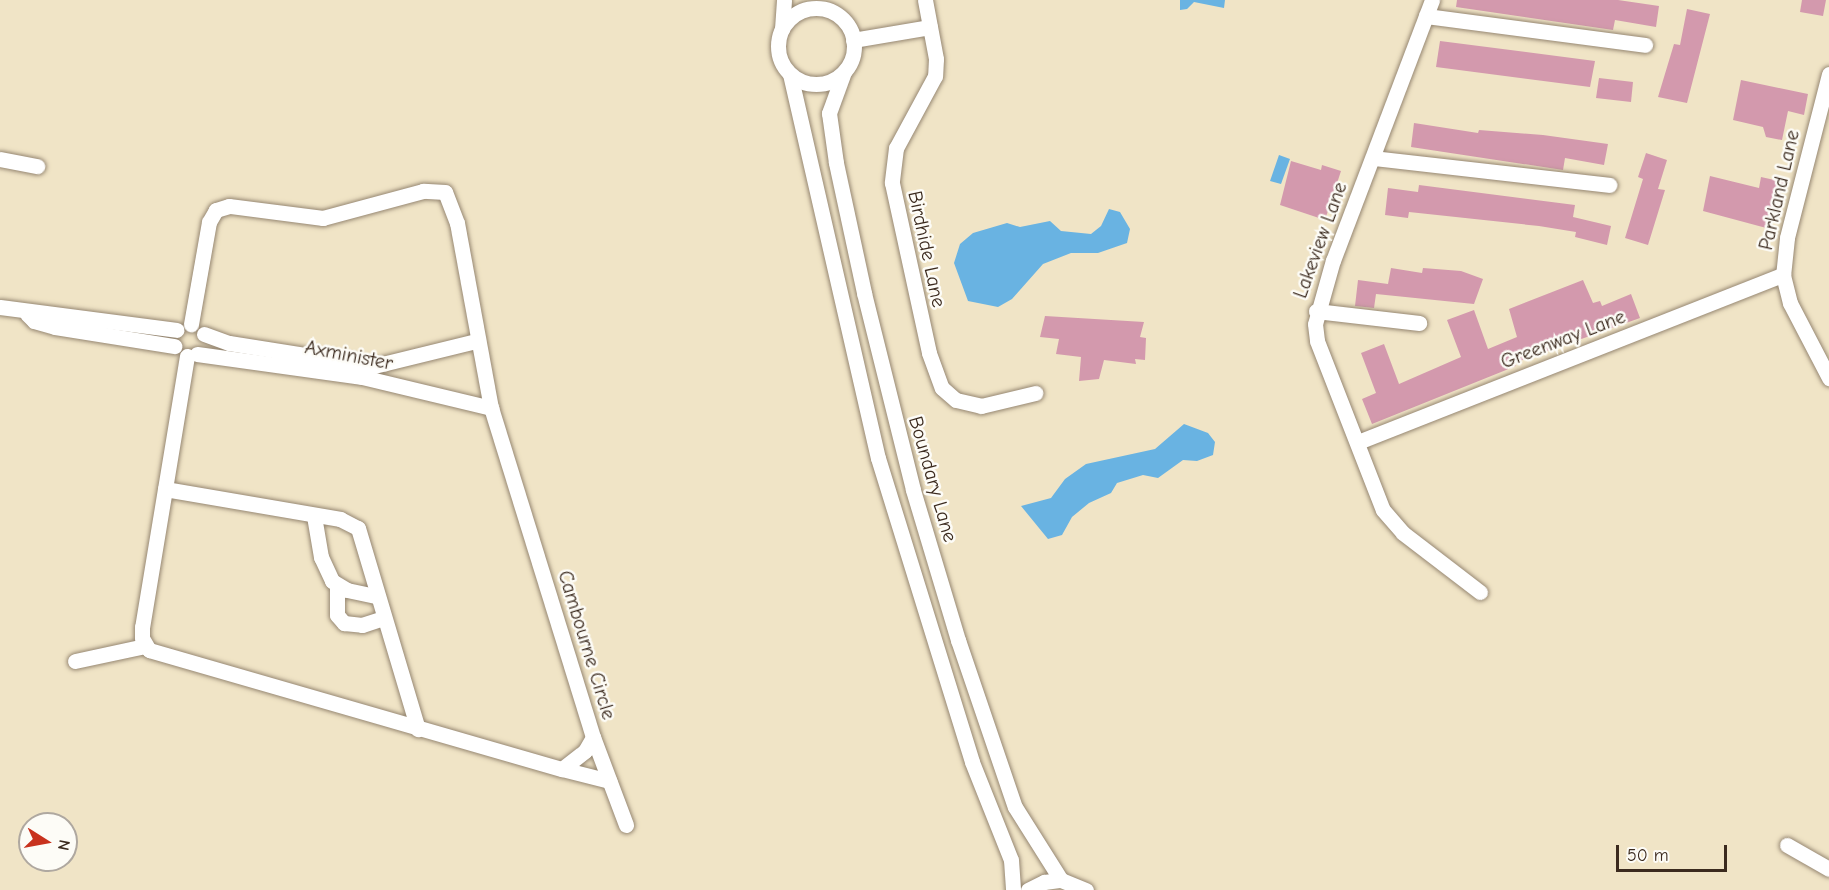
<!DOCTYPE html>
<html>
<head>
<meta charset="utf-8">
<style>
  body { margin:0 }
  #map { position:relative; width:1829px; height:890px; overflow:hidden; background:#f0e4c6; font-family:"Comic Neue",sans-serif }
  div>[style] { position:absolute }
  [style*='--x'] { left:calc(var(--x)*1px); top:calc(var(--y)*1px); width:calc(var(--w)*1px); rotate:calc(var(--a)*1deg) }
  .water>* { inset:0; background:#69b3e2 }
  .building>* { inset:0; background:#d399ad }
  .roads { filter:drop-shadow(0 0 2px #968772) drop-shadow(0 0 2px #968772) }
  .minor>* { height:15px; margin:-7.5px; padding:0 7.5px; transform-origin:7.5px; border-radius:7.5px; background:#fff }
  .minor>.ring { margin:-7.5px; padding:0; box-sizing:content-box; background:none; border:15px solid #fff; border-radius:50% }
  span { translate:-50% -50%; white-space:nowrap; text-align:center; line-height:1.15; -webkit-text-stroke:5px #fdfcf7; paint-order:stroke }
  .street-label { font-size:20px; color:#3b2a1e }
  .north { position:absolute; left:18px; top:812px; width:60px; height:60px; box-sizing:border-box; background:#fdfcf7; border:2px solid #afa8a0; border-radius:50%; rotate:101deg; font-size:16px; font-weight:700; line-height:24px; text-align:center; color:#3b2a1e }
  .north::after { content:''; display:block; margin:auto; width:21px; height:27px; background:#c8321e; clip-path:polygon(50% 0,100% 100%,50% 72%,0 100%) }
  .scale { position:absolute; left:1616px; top:845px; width:111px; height:27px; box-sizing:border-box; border:3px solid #3b2a1e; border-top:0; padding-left:8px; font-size:18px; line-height:21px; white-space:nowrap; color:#3b2a1e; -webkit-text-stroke:4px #fdfcf7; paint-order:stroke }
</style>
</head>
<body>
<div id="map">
  <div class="water">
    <div style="clip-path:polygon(1180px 0,1225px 0,1224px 8px,1194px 2px,1187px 9px,1180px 10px)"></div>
    <div style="clip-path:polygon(1279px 155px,1290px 159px,1281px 184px,1270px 181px)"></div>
    <div style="clip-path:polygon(1109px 209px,1120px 212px,1130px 229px,1127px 243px,1098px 253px,1071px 253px,1043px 264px,1012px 299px,998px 307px,968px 301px,954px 263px,960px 244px,973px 233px,1007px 223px,1020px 227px,1050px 221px,1061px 231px,1091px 234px,1101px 226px)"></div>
    <div style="clip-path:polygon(1184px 424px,1208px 433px,1215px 442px,1213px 455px,1197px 461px,1183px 460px,1158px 478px,1143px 475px,1117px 483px,1111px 493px,1089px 503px,1072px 517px,1062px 535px,1048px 539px,1021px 506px,1051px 498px,1065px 479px,1086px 464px,1155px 449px)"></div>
  </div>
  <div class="building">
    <div style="clip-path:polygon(1457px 0,1618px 0,1659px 6px,1656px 27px,1615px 20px,1613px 30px,1456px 7px)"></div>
    <div style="clip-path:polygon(1802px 0,1826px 0,1823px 16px,1800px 12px)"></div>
    <div style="clip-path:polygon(1687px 9px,1710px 14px,1687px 103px,1658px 97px,1674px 44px,1680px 45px)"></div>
    <div style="clip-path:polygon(1440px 41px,1595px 61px,1590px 87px,1436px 67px)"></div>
    <div style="clip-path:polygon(1599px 78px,1633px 82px,1631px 102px,1596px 98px)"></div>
    <div style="clip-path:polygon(1741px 80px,1808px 94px,1804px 115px,1788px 111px,1782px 140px,1766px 137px,1763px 127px,1733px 120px)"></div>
    <div style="clip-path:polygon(1414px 123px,1478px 133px,1479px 130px,1543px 135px,1608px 144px,1604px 165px,1565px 158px,1563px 170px,1411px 147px)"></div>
    <div style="clip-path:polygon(1646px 153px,1667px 160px,1658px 189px,1665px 190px,1648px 245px,1625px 238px,1643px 179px,1638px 177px)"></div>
    <div style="clip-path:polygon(1291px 161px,1321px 170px,1322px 165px,1341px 171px,1325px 220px,1280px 205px)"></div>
    <div style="clip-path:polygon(1710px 176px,1759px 188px,1761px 177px,1784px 182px,1770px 229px,1703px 211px)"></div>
    <div style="clip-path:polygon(1419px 185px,1575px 205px,1573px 217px,1611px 226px,1607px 245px,1575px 237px,1576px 232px,1539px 226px,1409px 212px,1408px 218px,1385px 215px,1388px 188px,1418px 192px)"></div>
    <div style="clip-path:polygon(1391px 268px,1422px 273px,1423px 268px,1461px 271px,1483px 279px,1474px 304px,1376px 294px,1374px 308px,1355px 306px,1358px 280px,1388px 284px)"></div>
    <div style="clip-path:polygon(1583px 280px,1593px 303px,1600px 301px,1602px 306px,1631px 294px,1640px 318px,1514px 363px,1516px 366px,1372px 424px,1362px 399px,1376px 393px,1361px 353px,1384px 344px,1399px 384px,1461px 357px,1447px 320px,1474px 310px,1488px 349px,1517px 337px,1509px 309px)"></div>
    <div style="clip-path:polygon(1045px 316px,1144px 322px,1140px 337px,1146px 338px,1145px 360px,1135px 359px,1136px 364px,1104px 360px,1099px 379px,1079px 381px,1081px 357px,1056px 354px,1059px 339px,1040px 337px)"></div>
  </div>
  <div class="roads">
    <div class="minor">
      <div style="--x:925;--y:0;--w:60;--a:79.4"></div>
      <div style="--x:936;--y:59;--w:17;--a:93"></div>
      <div style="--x:935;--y:76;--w:82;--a:118.4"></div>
      <div style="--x:896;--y:148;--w:35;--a:97"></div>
      <div style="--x:892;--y:183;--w:174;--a:77.7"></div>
      <div style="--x:929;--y:353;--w:37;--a:70"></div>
      <div style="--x:942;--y:388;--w:18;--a:41"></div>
      <div style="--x:956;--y:400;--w:26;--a:13"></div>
      <div style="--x:981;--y:406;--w:56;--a:-13.5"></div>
      <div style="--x:1432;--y:0;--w:278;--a:110.8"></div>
      <div style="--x:1333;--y:260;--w:66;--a:105.7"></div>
      <div style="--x:1315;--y:324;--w:17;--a:83"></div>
      <div style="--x:1317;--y:341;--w:181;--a:68.7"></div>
      <div style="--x:1383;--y:510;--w:30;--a:49"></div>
      <div style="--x:1403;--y:533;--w:97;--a:37.5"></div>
      <div class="ring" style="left:778px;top:8px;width:61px;height:61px"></div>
      <div style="--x:1426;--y:16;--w:221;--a:7.5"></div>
      <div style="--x:782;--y:29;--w:29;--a:-86"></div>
      <div style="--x:853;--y:40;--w:78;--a:-9.6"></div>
      <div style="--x:844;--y:72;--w:44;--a:110.1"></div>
      <div style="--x:829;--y:113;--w:50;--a:82"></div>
      <div style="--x:836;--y:163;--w:133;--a:77.8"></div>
      <div style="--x:864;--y:293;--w:203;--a:76"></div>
      <div style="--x:913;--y:490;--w:157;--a:73.3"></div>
      <div style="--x:958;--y:640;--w:176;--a:71.2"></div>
      <div style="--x:1015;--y:807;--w:86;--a:57.8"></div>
      <div style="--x:790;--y:74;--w:394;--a:77.1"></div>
      <div style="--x:878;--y:458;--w:318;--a:72.8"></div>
      <div style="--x:972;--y:762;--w:105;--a:68.3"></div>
      <div style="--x:1011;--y:860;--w:30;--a:86"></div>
      <div style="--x:1829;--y:74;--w:169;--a:104.4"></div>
      <div style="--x:1787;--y:238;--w:37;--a:96"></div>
      <div style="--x:1783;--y:275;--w:29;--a:76"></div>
      <div style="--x:1790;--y:303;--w:85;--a:62.5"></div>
      <div style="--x:1373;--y:158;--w:238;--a:6.5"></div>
      <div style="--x:0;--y:159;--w:38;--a:11"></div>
      <div style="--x:0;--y:307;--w:178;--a:7.4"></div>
      <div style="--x:1316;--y:311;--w:104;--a:6.6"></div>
      <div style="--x:27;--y:314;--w:10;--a:45"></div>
      <div style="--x:34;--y:321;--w:22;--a:16"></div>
      <div style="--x:55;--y:327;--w:121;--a:9.1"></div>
      <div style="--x:204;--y:334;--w:27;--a:20"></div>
      <div style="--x:229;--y:343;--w:147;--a:9"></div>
      <div style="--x:374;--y:366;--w:105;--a:-13.8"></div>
      <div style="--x:197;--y:354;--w:167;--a:7.9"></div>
      <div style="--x:362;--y:377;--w:133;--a:13.5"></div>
      <div style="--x:187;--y:356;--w:275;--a:99.4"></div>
      <div style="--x:142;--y:627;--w:11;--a:90"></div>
      <div style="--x:142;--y:638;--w:14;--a:60"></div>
      <div style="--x:149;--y:650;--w:430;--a:16.1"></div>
      <div style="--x:562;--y:769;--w:29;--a:-38"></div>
      <div style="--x:585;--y:751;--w:16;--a:-60"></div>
      <div style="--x:593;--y:737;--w:344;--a:-107.2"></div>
      <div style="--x:491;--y:408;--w:188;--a:-100.4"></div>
      <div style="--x:457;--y:223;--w:33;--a:-111"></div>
      <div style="--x:445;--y:192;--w:22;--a:-177"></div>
      <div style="--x:423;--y:191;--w:104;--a:164.9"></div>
      <div style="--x:323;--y:218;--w:95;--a:-172.7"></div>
      <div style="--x:229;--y:206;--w:14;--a:163"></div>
      <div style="--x:216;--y:210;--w:14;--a:120"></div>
      <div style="--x:209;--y:222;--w:104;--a:100"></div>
      <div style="--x:1358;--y:442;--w:457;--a:-21.5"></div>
      <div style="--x:165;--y:489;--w:178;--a:9.7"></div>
      <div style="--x:340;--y:519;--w:20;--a:27"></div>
      <div style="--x:358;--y:528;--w:210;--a:73.4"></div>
      <div style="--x:314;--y:516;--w:42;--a:80.3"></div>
      <div style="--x:321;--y:557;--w:26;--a:65"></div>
      <div style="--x:332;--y:581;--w:17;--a:31"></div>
      <div style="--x:347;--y:590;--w:30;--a:12"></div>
      <div style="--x:337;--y:586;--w:29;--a:90"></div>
      <div style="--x:337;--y:615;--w:11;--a:49"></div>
      <div style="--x:344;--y:623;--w:18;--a:6"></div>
      <div style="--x:362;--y:625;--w:22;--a:-18"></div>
      <div style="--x:75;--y:661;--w:72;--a:-12.1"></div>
      <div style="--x:593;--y:737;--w:94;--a:69.4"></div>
      <div style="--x:562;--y:769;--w:49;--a:14.3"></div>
      <div style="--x:1787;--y:845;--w:48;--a:29.7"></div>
      <div style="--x:1028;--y:890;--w:18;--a:-27"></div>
      <div style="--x:1044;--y:882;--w:17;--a:-7"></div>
      <div style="--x:1061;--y:880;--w:27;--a:22"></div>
    </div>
  </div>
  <div class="street-label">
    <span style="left:1779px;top:190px;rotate:-77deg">Parkland Lane</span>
    <span style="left:1320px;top:240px;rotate:-70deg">Lakeview Lane</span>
    <span style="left:927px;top:249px;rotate:78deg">Birdhide Lane</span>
    <span style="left:1563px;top:339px;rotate:-21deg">Greenway Lane</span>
    <span style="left:349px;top:355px;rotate:11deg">Axminister</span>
    <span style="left:933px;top:479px;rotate:74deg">Boundary Lane</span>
    <span style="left:587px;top:645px;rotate:73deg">Cambourne Circle</span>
  </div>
  <div class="north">N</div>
  <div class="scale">50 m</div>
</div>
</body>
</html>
